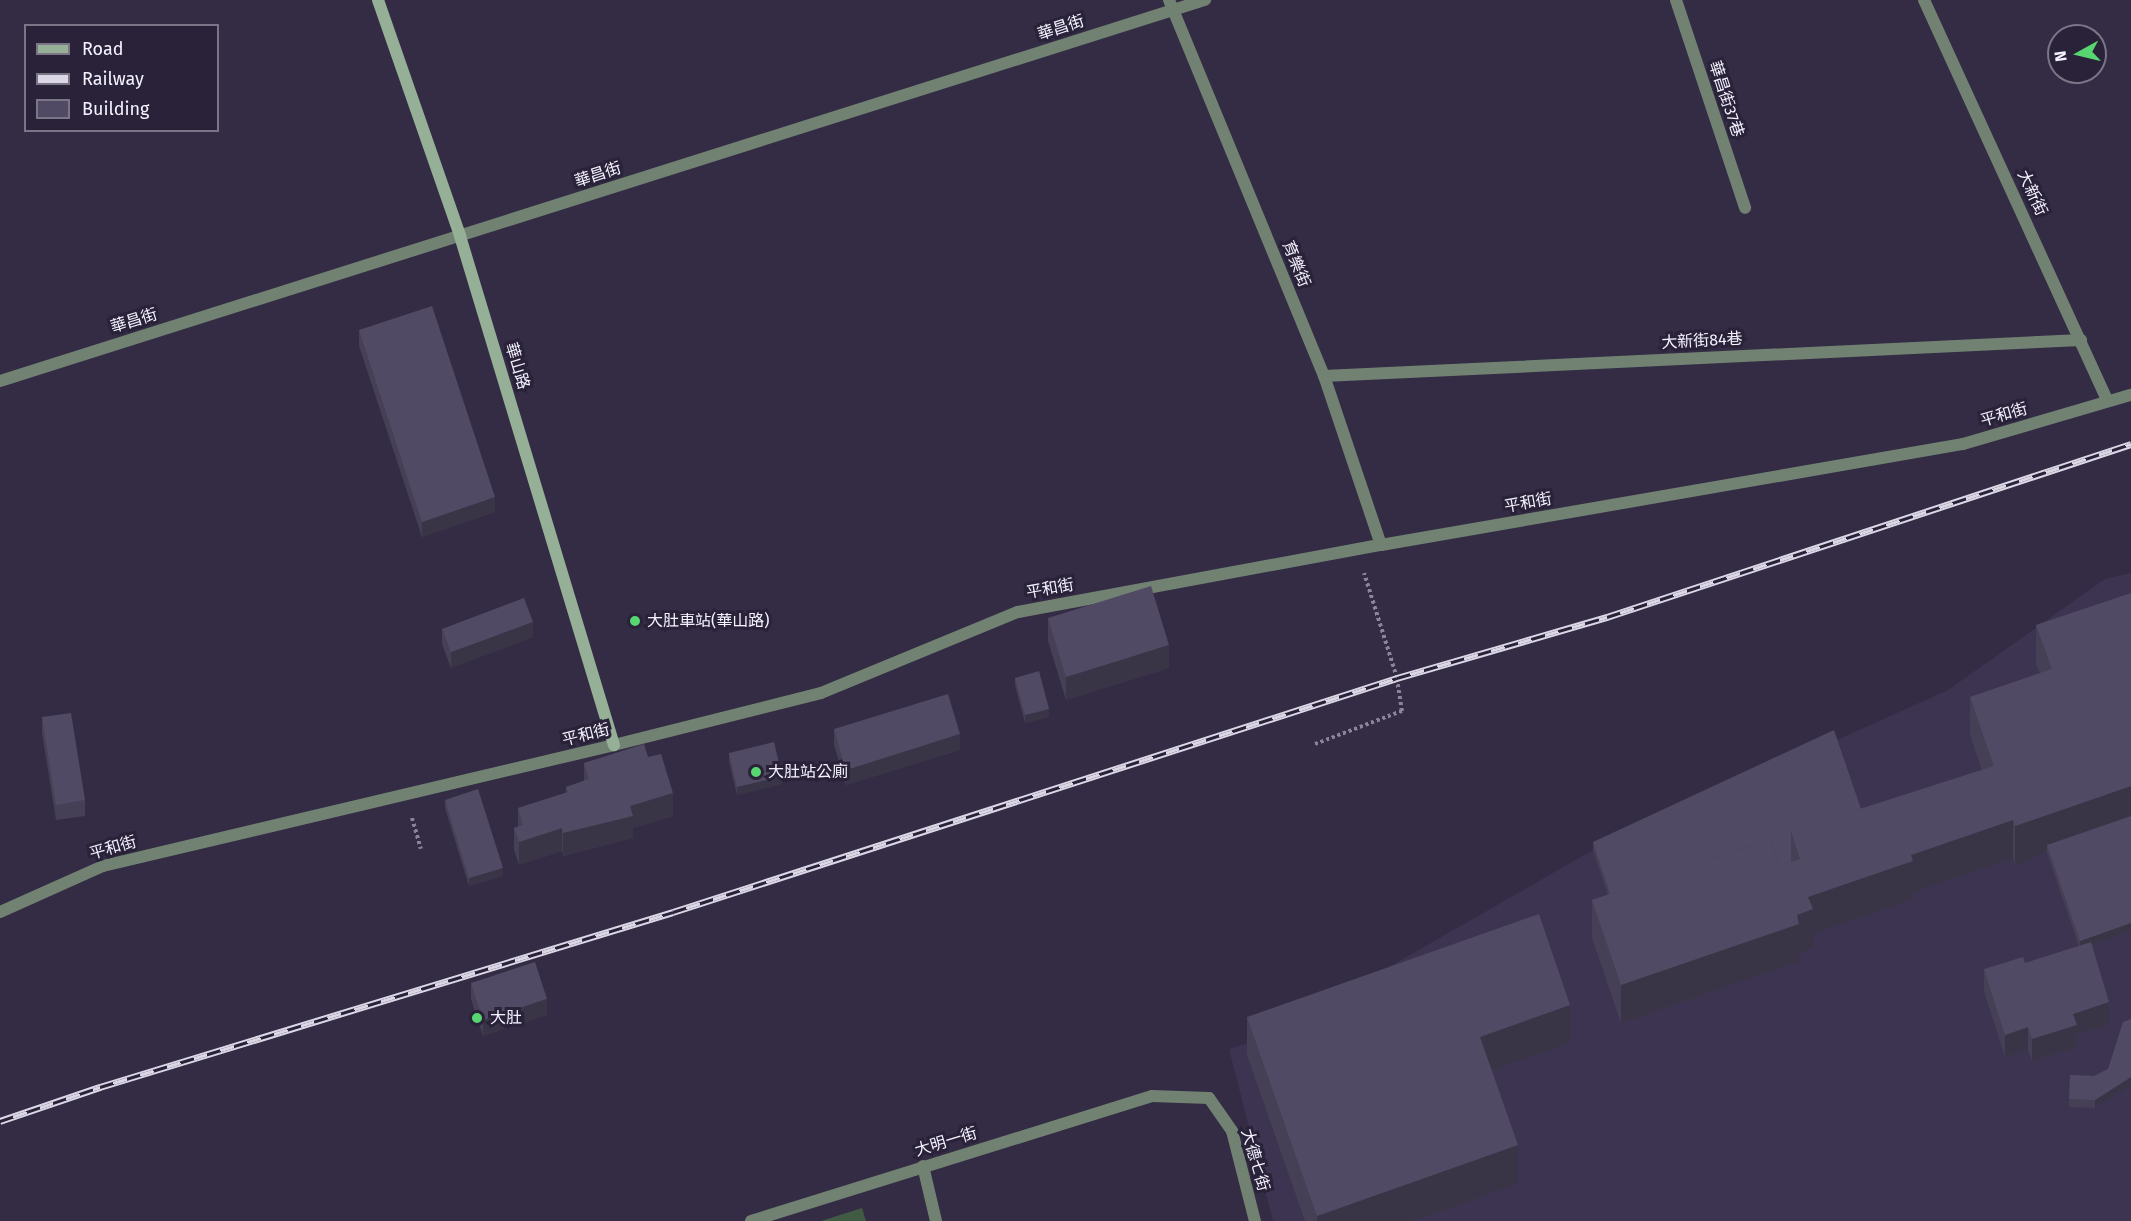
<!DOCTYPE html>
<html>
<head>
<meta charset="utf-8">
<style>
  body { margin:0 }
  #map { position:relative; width:2131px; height:1221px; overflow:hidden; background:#332c44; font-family:"Fira Sans","Noto Sans TC",sans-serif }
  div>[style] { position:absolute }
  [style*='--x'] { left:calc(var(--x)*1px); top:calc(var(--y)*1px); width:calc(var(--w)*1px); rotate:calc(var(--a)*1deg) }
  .built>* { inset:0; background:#3d3452 }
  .green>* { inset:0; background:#415a43 }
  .path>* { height:4px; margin-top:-2px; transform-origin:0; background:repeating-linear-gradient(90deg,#8a8598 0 3px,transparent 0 6px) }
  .lane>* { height:12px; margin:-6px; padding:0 6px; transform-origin:6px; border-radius:6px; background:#718272 }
  .street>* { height:12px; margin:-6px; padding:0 6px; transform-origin:6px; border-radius:6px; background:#718272 }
  .secondary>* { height:12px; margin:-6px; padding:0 6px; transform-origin:6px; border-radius:6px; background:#95b097 }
  .rail>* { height:7px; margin-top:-3.5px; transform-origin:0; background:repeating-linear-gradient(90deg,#292239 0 14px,#dbd7e6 0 28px); box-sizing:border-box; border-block:2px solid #dbd7e6 }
  .wall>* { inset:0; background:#464056 }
  .shaded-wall>* { inset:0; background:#393446 }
  .building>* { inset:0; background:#514a64 }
  .dots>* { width:16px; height:16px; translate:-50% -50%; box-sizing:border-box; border:3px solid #292239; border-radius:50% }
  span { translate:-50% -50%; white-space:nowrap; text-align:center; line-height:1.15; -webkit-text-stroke:6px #292239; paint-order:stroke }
  .street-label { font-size:16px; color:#f5f2ff }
  .poi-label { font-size:16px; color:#f5f2ff }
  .left { translate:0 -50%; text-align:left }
  .legend { position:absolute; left:24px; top:24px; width:195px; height:108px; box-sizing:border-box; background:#292239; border:2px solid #7b7588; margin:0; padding:8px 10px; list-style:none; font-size:18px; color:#f5f2ff }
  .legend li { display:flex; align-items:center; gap:12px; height:30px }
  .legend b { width:30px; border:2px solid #7b7588 }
  .north { position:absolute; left:2047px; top:24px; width:60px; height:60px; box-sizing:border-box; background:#292239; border:2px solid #7b7588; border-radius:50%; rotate:262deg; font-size:16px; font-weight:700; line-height:24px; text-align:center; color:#f5f2ff }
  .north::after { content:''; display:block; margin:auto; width:21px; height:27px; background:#57d570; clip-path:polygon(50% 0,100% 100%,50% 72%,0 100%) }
</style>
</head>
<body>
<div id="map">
  <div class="built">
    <div style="clip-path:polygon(2131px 573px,2131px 1221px,1273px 1221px,1229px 1049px,1267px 1037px,1593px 850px,1948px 690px,2105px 579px)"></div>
  </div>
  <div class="green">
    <div style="clip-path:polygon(862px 1208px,866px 1221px,821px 1221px)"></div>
  </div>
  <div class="path">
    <div style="--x:1315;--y:744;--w:93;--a:-20.8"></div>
    <div style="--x:1402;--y:711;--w:33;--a:-99"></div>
    <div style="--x:1397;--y:678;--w:110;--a:-107.4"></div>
    <div style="--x:412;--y:818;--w:32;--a:74"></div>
  </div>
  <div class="lane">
    <div style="--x:1676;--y:0;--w:219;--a:71.6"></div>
    <div style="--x:1324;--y:376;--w:758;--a:-2.72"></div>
    <div style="--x:1381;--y:545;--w:591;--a:-9.85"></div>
    <div style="--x:1963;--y:444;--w:175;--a:-16.3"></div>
    <div style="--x:0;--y:912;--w:113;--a:-24.1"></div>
    <div style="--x:103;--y:866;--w:525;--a:-13.32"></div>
  </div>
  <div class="street">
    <div style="--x:1924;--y:0;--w:441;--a:65.4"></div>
    <div style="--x:0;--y:381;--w:1264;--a:-17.55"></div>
    <div style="--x:614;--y:745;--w:213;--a:-14.1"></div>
    <div style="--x:821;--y:693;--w:213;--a:-22.4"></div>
    <div style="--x:1018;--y:612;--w:369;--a:-10.5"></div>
    <div style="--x:1381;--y:545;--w:178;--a:-108.6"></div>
    <div style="--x:1324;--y:376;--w:407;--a:-112.4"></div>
    <div style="--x:923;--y:1166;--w:57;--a:76.7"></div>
    <div style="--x:751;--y:1221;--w:420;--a:-17.3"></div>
    <div style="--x:1152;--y:1096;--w:57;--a:2"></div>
    <div style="--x:1209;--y:1098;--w:40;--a:55.1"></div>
    <div style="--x:1232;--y:1131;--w:93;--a:75.7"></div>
  </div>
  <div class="secondary">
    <div style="--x:378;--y:0;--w:250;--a:70.8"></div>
    <div style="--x:460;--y:236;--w:532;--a:73.17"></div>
  </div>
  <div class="rail">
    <div style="--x:0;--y:1121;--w:106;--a:-18.8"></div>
    <div style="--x:100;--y:1087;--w:599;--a:-16.98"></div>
    <div style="--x:673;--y:912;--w:761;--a:-17.91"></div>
    <div style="--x:1397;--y:678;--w:219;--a:-16.2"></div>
    <div style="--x:1607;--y:617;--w:552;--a:-18.27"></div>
  </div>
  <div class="wall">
    <div style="clip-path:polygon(359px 330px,495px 512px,422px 537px,359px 346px)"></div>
    <div style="clip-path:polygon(2131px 593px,2131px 931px,2092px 945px,2109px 1025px,2077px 1035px,2077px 1047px,2032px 1061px,2028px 1050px,2005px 1057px,1984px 991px,1984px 969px,2025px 963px,2079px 946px,2047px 853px,2015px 865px,2013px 858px,1913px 893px,1913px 900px,1813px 934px,1813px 948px,1799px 953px,1799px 962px,1621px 1023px,1592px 938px,1592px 900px,1608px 895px,1593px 850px,1593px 842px,1861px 809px,1982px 770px,1970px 735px,1970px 697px,2040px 673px,2036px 664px,2036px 625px)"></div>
    <div style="clip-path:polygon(1048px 618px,1169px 668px,1066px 700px,1048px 641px)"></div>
    <div style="clip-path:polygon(442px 629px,533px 637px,451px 668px,442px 644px)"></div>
    <div style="clip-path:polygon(1015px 678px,1049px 717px,1025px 723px,1015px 685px)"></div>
    <div style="clip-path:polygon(42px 717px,85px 800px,85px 816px,56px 820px,42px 733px)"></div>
    <div style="clip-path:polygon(834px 729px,960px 750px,846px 785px,834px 745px)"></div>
    <div style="clip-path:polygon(729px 753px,782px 784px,737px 795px,729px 761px)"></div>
    <div style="clip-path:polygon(648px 757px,673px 816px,633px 828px,633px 838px,563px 856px,562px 851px,519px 865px,514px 850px,514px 828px,518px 827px,518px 808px,566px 793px,566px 787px,584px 781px,584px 763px)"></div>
    <div style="clip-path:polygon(445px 800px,503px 876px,469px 886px,445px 808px)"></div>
    <div style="clip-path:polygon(471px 983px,547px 1015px,483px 1036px,471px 999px)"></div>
    <div style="clip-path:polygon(1247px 1017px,1570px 1043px,1492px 1071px,1518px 1184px,1413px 1221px,1305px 1221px,1247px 1055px)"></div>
    <div style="clip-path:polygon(2131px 1019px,2131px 1085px,2095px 1108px,2069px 1107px,2070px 1075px,2094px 1076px,2108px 1069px)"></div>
  </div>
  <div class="shaded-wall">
    <div style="clip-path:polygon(495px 497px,495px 512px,422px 537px,422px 522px)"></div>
    <div style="clip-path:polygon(533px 622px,533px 637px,451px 668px,451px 652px)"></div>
    <div style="clip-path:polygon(1169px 645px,1169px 668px,1066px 700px,1066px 677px)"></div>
    <div style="clip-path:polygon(1049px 709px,1049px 717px,1025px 723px,1025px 715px)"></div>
    <div style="clip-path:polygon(960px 734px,960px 750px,846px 785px,846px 770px)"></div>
    <div style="clip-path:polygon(782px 776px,782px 784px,737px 795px,737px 787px)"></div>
    <div style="clip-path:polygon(2131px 786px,2131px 824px,2047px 845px,2047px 853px,2015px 865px,2015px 826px)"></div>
    <div style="clip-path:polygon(673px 793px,673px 816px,633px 828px,633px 838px,563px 856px,563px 833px,630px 806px)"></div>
    <div style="clip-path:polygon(2013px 820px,2013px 858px,1913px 893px,1913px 900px,1813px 934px,1813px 948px,1799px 953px,1799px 962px,1621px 1023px,1621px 985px,1808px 897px,1911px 855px)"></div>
    <div style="clip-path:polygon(562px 828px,562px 851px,519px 865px,519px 842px)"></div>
    <div style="clip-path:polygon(503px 868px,503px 876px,469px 886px,469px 878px)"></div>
    <div style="clip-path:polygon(2131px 923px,2131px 931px,2080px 949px,2080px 941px)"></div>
    <div style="clip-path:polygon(547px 999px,547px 1015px,483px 1036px,483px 1020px)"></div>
    <div style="clip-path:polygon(2109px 1002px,2109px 1025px,2077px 1035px,2077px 1047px,2032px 1061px,2032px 1039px,2073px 1014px)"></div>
    <div style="clip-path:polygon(1570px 1005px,1570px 1043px,1480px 1075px,1480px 1037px)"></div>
    <div style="clip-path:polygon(2028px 1027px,2028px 1050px,2005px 1057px,2005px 1035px)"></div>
    <div style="clip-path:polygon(2131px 1077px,2131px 1085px,2095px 1108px,2095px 1100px)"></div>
    <div style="clip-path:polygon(1518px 1145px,1518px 1184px,1413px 1221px,1317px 1221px,1317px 1216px)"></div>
  </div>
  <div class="building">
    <div style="clip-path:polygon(432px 306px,495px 497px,422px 522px,359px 330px)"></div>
    <div style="clip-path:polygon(1151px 586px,1169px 645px,1066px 677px,1048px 618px)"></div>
    <div style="clip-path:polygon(2131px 593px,2131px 786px,2015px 826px,2013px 820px,1911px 855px,1913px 861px,1808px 897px,1813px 909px,1797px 915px,1799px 924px,1621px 985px,1592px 900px,1770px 839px,1780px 866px,1800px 859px,1791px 831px,1994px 766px,1970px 697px,2052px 669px,2036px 625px)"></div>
    <div style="clip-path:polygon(524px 598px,533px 622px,451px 652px,442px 629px)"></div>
    <div style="clip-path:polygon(1039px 671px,1049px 709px,1025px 715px,1015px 678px)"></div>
    <div style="clip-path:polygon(948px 694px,960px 734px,846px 770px,834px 729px)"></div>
    <div style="clip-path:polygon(71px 713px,85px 800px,56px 805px,42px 717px)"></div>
    <div style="clip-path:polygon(1834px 730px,1861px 809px,1791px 831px,1791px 863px,1780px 866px,1770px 839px,1610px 894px,1593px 842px)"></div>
    <div style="clip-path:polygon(774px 742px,782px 776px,737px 787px,729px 753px)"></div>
    <div style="clip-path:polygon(644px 744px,648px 757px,661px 754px,673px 793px,630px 806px,633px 816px,563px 833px,562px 828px,519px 842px,514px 828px,523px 825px,518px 808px,568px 792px,566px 787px,589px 779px,584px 763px)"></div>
    <div style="clip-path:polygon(478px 789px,503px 868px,469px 878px,445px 800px)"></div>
    <div style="clip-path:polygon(2131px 816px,2131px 923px,2080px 941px,2047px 845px)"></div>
    <div style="clip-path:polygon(1539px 914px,1570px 1005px,1480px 1037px,1518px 1145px,1317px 1216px,1247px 1017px)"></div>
    <div style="clip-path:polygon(2091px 942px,2109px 1002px,2073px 1014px,2077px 1025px,2032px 1039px,2028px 1027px,2005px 1035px,1984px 969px,2023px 957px,2025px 963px)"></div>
    <div style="clip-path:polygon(535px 962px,547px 999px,483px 1020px,471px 983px)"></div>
    <div style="clip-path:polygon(2131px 1019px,2131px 1077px,2095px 1100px,2069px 1099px,2070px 1075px,2094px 1076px,2108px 1069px,2123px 1022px)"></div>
  </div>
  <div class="dots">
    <div style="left:635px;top:621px;background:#57d570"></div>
    <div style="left:756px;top:772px;background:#57d570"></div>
    <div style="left:477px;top:1018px;background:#57d570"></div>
  </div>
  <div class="street-label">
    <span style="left:1061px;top:28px;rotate:-18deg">華昌街</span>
    <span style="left:1726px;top:99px;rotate:72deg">華昌街37巷</span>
    <span style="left:598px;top:175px;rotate:-18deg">華昌街</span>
    <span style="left:2032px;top:193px;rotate:65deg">大新街</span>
    <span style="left:1296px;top:264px;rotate:68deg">育樂街</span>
    <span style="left:134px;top:321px;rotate:-17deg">華昌街</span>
    <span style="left:1702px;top:341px;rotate:-3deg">大新街84巷</span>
    <span style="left:517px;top:366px;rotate:73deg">華山路</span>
    <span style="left:2004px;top:415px;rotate:-16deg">平和街</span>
    <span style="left:1528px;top:503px;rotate:-10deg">平和街</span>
    <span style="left:1050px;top:589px;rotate:-10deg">平和街</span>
    <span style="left:586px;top:735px;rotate:-14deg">平和街</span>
    <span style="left:113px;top:848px;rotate:-16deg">平和街</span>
    <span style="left:946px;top:1142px;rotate:-17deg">大明一街</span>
    <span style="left:1255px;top:1160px;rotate:74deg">大德七街</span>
  </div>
  <div class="poi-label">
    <span class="left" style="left:647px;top:621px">大肚車站(華山路)</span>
    <span class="left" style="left:768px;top:772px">大肚站公廁</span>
    <span class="left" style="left:490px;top:1018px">大肚</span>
  </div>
  <ul class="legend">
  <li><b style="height:8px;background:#95b097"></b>Road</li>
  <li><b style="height:8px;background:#dbd7e6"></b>Railway</li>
  <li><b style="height:16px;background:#514a64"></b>Building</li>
  </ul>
  <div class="north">N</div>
</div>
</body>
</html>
